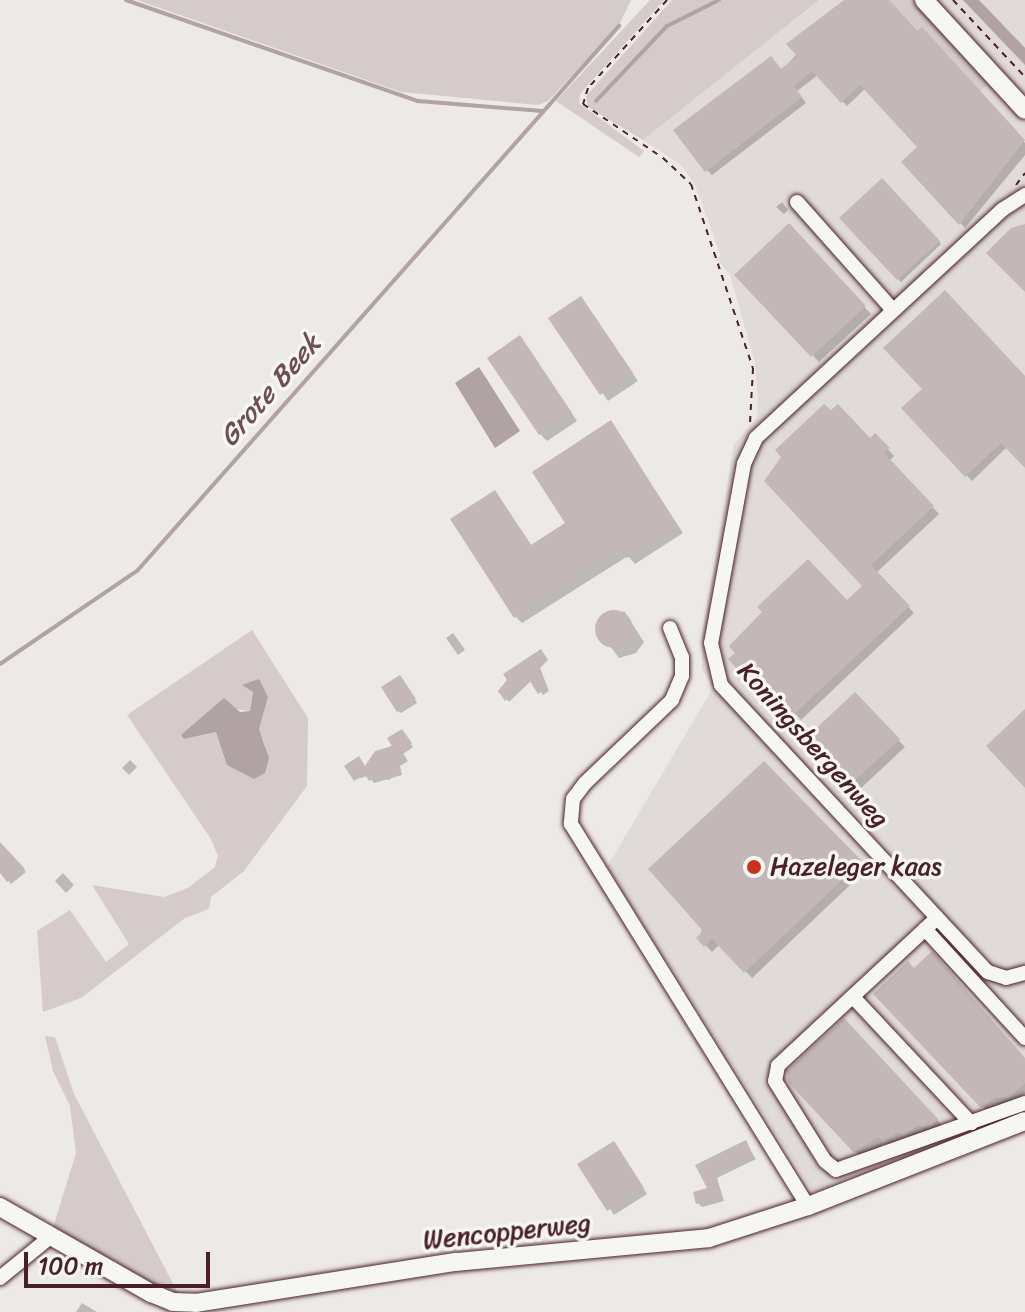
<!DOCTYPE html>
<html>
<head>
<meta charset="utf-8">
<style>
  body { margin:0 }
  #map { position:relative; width:1025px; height:1312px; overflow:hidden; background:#ece9e6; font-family:Sriracha,sans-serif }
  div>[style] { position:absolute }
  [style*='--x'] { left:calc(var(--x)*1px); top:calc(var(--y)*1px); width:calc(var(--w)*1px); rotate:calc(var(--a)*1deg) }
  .built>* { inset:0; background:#e0dad8 }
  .green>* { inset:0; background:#d4cbca }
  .water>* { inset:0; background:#b1a2a3 }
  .shadow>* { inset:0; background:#0003 }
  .stream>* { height:4px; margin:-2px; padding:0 2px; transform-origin:2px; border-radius:2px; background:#b1a2a3 }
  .building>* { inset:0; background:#c4b7b7 }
  .round { border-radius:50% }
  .path>* { height:2px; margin-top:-1px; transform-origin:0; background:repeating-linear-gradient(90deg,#4a1f2b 0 6px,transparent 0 12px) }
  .roads { filter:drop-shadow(0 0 2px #4a1f2b) drop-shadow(0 0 2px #4a1f2b) }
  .minor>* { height:14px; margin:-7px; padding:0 7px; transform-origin:7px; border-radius:7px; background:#f6f6f2 }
  .tertiary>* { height:18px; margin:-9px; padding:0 9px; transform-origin:9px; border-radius:9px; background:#f6f6f2 }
  .dots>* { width:22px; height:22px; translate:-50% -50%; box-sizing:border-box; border:4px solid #f6f6f2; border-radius:50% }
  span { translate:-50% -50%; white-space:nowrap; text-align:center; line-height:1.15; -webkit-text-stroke:7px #f6f6f2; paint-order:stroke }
  .street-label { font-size:26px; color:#4a1f2b }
  .poi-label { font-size:26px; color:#4a1f2b }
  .left { translate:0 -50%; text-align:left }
  .water-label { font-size:28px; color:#6e4d55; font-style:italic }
  .scale { position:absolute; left:24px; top:1252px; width:186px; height:36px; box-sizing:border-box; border:4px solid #4a1f2b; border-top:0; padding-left:10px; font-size:24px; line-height:28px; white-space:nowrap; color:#4a1f2b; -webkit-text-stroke:6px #f6f6f2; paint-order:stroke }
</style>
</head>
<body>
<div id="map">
  <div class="built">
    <div style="clip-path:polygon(819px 0,1025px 0,1025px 1114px,813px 1192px,607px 867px,713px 688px,702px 669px,702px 636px,734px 444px,757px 418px,758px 400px,755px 363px,730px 275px,717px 259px,721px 256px,694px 183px,681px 165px,643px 140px)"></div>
  </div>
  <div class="green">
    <div style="clip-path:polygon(137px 0,631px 0,618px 27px,548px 101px,538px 105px,401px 92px)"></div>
    <div style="clip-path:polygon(650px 0,664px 0,580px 94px,579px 103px,644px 151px,639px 157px,556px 101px)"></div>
    <div style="clip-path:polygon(672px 0,819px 0,643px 140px,588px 107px,586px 96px)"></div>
    <div style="clip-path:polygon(888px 0,918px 0,979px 65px,1025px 125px,988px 84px,979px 92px)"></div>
    <div style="clip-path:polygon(evenodd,252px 630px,308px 718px,307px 786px,244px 871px,211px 897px,209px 909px,185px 918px,81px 998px,43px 1012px,37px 931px,70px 910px,106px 962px,129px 944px,92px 885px,164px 897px,188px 888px,215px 867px,218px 856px,211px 839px,127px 715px,252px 630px,242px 684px,268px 696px,259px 729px,266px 747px,227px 765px,223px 738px,216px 732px,184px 739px,182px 735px,235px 709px,250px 711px,253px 692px,242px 684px)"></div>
    <div style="clip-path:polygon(45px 1036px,55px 1037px,74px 1094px,180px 1297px,51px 1234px,76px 1153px,70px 1106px,53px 1071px)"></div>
  </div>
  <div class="water">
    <div style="clip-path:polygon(963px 0,979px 0,1025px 48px,1025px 65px)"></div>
    <div style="clip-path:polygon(479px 367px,520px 431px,495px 448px,455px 383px)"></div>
    <div style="clip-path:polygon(259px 679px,268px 697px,259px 729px,269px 758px,265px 773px,254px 779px,227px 765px,216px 732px,184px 739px,181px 735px,224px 698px,240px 712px,250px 711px,253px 692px,242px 685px)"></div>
  </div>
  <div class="shadow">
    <div style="clip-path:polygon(847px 0,887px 0,1025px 143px,1025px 155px,965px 228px,904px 162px,920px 147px,866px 88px,847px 106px,818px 75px,797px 91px,806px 103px,712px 175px,707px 170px,781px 71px)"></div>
    <div style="clip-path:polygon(882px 181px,941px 244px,901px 282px,842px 218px)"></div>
    <div style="clip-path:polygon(782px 202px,788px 210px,784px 214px,776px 207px)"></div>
    <div style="clip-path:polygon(789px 226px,871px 314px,819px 362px,737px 275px)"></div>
    <div style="clip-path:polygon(581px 298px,638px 381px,608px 401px,551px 318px)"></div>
    <div style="clip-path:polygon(526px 345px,577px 421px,547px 441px,540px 434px)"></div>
    <div style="clip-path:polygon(1025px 378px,1025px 465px,1007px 447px,972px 481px,904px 408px)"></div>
    <div style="clip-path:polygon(611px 423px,683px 533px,635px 564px,628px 556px,522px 623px,515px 616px,494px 492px,532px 546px,567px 524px)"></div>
    <div style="clip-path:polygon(870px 441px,881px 442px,894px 456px,889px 461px,939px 514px,876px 573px,914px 613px,801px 720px,761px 678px,755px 684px,731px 659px,847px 603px,865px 586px)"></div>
    <div style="clip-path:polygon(624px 611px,644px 642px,636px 653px,619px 658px,595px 626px)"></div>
    <div style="clip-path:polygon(453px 633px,465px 650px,458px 655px,446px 638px)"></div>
    <div style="clip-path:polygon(544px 654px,548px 660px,540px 668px,549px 691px,543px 695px,532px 680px,509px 702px,501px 691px)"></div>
    <div style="clip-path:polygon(403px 680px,417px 703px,401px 713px,398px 711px)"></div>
    <div style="clip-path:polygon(855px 694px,905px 747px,860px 789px,811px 736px)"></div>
    <div style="clip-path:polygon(404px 734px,413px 747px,403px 754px,408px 761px,400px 766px,402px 775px,374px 783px,368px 776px,356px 779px)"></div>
    <div style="clip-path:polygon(130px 760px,137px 767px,129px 775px,122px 768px)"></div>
    <div style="clip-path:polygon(764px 764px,867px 869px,752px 978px,720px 944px,712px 952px,699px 938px)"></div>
    <div style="clip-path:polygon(4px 849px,26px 872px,11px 884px,0 870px)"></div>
    <div style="clip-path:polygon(63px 873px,74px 885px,66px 893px,55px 881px)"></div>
    <div style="clip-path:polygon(876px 994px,1025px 1059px,1025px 1094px,989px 1113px)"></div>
    <div style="clip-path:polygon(844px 1021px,943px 1126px,910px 1142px,906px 1137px,891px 1148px,886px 1143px,862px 1158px,790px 1082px)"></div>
    <div style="clip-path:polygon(745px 1143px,756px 1159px,717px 1178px,724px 1201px,702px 1207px,698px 1203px,709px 1189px,698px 1166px)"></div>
    <div style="clip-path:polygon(618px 1148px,647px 1194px,614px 1215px,580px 1165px)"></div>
    <div style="clip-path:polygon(82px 1303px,97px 1312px,76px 1312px)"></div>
  </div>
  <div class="stream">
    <div style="--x:126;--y:0;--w:309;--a:19.1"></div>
    <div style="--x:418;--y:101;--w:125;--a:4.6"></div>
    <div style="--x:596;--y:101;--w:103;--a:-46.6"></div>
    <div style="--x:667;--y:26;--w:58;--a:-26.6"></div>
    <div style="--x:0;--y:664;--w:166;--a:-34.2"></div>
    <div style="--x:137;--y:571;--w:728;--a:-48.51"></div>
  </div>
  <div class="building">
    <div style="clip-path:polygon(844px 0,889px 0,918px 31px,922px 27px,1025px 140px,959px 225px,901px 162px,917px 147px,860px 85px,841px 103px,812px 71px,794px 86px,802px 97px,705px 172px,673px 130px,771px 56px,781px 69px,797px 56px,786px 44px)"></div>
    <div style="clip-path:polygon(882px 178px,940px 241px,897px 280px,839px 218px)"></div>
    <div style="clip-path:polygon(789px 223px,866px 306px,811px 357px,734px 275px)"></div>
    <div style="clip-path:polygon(1025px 224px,1025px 292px,986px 253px,1011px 228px)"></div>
    <div style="clip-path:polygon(945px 290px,1025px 376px,1025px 468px,1001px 443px,965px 477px,901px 408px,922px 389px,883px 348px)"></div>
    <div style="clip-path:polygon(581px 296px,633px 373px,600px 395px,548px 318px)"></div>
    <div style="clip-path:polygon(520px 335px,572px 413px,539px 435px,487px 358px)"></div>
    <div style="clip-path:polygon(824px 404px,831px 410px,838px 404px,870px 438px,875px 433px,890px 448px,884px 453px,934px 506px,871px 565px,910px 606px,793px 715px,754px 673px,747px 680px,728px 659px,735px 653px,729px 646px,762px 612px,757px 607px,808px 559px,847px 600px,862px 586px,764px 481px,781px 457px,775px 450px)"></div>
    <div style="clip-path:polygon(611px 420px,678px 526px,627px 558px,621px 549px,514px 618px,450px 519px,495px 490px,531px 545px,565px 523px,532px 472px)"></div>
    <div class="round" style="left:595px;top:610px;width:38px;height:38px"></div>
    <div style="clip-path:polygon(541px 649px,546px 657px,538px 665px,547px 688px,538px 694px,528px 678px,505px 701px,498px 691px,507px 680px,503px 674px)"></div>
    <div style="clip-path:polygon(400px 675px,416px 699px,397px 712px,381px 687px)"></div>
    <div style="clip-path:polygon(855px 692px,900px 739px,852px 783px,808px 736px)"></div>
    <div style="clip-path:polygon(1025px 709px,1025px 788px,986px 746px)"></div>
    <div style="clip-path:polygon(402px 729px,412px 743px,401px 750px,406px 758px,398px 763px,400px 772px,389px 780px,376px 777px,369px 781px,365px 774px,354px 781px,344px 766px,359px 756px,365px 766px,375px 751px,392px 746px,387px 738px)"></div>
    <div style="clip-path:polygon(764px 761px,862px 861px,744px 973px,712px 939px,704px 947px,696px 938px,703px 931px,648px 869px)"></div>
    <div style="clip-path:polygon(0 842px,25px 869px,7px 882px,0 873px)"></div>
    <div style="clip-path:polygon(932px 951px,1025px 1058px,1025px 1083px,1008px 1098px,996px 1097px,981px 1108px,873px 994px,908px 961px,914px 968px)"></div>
    <div style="clip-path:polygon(844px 1018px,938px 1119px,931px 1126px,918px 1126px,902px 1136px,898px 1132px,883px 1143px,878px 1137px,854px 1153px,788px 1082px,787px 1071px)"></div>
    <div style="clip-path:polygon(746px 1140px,753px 1155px,714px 1174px,721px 1197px,696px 1204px,693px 1192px,707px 1188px,695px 1165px)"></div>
    <div style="clip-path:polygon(614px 1141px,644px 1188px,607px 1211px,577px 1164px)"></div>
  </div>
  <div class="path">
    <div style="--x:667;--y:0;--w:118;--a:131.9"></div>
    <div style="--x:588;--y:88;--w:17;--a:107"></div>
    <div style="--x:583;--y:104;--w:97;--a:34"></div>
    <div style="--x:663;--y:158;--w:38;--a:43"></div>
    <div style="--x:691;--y:184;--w:194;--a:71.4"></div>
    <div style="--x:753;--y:368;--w:55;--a:93.1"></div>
    <div style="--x:953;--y:0;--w:105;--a:46.9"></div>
    <div style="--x:1016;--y:185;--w:15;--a:-53"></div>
  </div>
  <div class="roads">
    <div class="minor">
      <div style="--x:1025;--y:195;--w:27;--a:147"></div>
      <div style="--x:1002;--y:210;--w:335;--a:137.2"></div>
      <div style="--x:756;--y:438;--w:29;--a:115"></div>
      <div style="--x:744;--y:464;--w:182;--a:100.4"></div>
      <div style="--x:711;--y:643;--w:43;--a:76.6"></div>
      <div style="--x:721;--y:685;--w:392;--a:47.1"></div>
      <div style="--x:988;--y:972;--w:19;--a:18"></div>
      <div style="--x:1006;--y:978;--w:20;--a:-15"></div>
      <div style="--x:797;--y:202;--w:144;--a:48.4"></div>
      <div style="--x:670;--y:628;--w:31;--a:68"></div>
      <div style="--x:682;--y:657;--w:19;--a:90"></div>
      <div style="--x:682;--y:676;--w:26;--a:113"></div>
      <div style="--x:672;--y:700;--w:120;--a:136.3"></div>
      <div style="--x:585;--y:783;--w:20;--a:127"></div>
      <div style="--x:573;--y:799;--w:25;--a:95"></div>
      <div style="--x:571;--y:824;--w:450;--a:58.2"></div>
      <div style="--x:937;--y:918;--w:217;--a:137.1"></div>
      <div style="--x:778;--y:1066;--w:15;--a:101"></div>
      <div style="--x:775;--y:1081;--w:94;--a:58"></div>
      <div style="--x:825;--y:1161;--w:14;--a:39"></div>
      <div style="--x:836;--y:1170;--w:201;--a:-19.5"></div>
      <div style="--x:925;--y:929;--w:148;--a:47.5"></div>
      <div style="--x:853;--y:997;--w:173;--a:46.9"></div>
      <div style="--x:0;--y:1278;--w:63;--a:-39.2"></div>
    </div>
    <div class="tertiary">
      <div style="--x:924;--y:0;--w:149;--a:47.4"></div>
      <div style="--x:0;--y:1207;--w:174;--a:29.7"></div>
      <div style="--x:151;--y:1293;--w:24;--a:22"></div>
      <div style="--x:173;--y:1302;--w:23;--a:2"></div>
      <div style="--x:196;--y:1303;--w:263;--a:-9"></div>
      <div style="--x:456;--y:1262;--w:254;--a:-5.4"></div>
      <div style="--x:709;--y:1238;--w:104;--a:-17.9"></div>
      <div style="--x:808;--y:1206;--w:233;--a:-21.4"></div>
    </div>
  </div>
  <div class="dots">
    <div style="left:754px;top:867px;background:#c8321e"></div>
  </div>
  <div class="street-label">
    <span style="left:813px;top:745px;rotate:48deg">Koningsbergenweg</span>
    <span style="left:507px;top:1232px;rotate:-6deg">Wencopperweg</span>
  </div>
  <div class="poi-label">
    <span class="left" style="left:770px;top:867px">Hazeleger kaas</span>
  </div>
  <div class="water-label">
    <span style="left:270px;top:390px;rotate:-49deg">Grote Beek</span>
  </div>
  <div class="scale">100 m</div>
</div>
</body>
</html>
